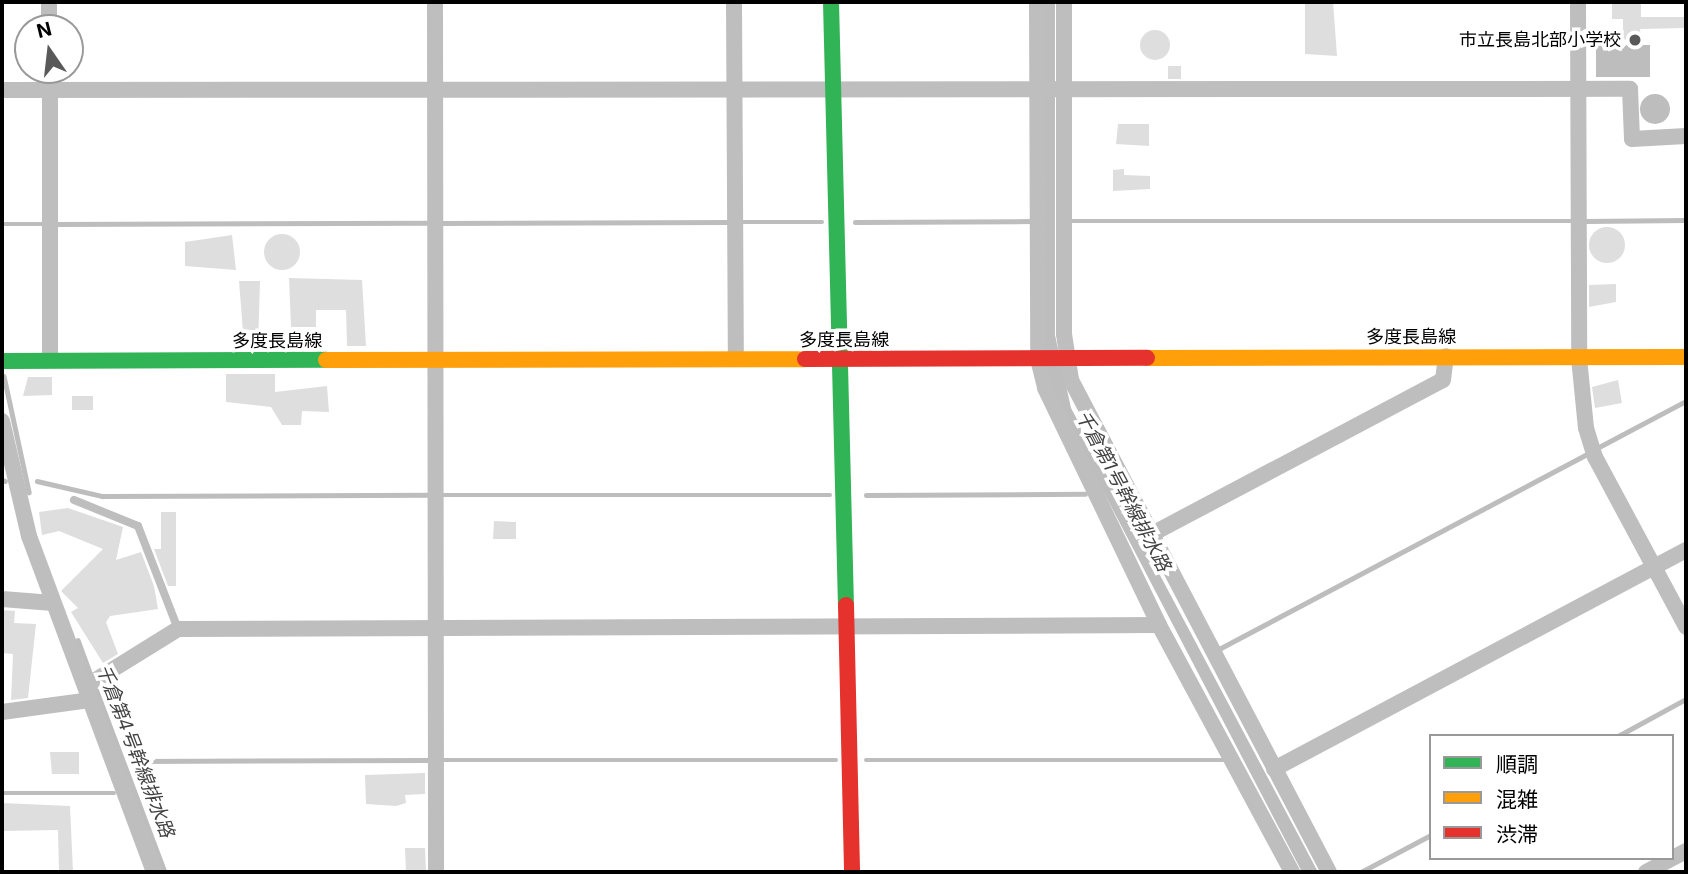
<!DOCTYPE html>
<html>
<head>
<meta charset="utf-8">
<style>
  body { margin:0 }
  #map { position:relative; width:1688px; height:874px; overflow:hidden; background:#fff; font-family:Inter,"Noto Sans JP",sans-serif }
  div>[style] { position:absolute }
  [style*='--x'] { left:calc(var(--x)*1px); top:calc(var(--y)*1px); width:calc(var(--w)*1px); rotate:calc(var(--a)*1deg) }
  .water>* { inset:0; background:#bdbdbd }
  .round { border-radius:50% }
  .stream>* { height:4.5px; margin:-2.25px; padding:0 2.25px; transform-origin:2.25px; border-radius:2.25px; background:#bdbdbd }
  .building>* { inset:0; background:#dedede }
  .lane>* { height:8px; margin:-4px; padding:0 4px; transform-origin:4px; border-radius:4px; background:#bebebe }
  .street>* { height:16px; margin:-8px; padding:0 8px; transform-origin:8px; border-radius:8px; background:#bebebe }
  .fast>* { height:16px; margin:-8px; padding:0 8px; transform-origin:8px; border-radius:8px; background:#30b455 }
  .slow>* { height:16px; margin:-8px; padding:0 8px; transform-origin:8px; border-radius:8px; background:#ff9f0a }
  .jam>* { height:16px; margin:-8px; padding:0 8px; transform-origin:8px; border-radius:8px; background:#e5322d }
  .dots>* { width:19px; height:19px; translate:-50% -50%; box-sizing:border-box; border:4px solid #fff; border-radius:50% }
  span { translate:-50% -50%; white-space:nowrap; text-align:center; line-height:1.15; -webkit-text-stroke:7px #fff; paint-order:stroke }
  .poi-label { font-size:18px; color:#000 }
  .right { translate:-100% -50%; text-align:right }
  .street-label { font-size:18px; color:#000 }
  .water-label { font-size:19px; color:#424242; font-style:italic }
  .frame { position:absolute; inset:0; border:4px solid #000; pointer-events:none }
  .legend { position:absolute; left:1429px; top:734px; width:245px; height:126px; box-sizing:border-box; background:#fff; border:2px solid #999; margin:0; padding:9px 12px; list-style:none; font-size:21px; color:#000 }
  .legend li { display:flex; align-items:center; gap:14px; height:35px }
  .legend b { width:35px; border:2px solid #999 }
  .north { position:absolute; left:14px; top:14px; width:70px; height:70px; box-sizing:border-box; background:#fff; border:2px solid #999; border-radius:50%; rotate:346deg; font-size:19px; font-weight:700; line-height:28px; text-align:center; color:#000 }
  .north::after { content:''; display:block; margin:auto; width:24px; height:32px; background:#595959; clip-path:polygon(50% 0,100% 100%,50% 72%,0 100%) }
</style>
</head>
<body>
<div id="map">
  <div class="water">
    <div style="clip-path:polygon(1043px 2px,1055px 2px,1055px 335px,1071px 408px,1318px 872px,1302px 872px,1055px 399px,1045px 358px)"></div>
    <div style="clip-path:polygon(1596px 45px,1650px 45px,1650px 77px,1596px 77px)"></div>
    <div class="round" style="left:1640px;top:94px;width:30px;height:30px"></div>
  </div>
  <div class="stream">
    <div style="--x:1070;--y:221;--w:501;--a:0"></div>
    <div style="--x:1586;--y:221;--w:100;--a:-0.6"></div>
    <div style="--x:740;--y:222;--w:82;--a:0"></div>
    <div style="--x:855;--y:222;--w:177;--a:-0.3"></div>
    <div style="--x:442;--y:223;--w:288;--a:-0.2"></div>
    <div style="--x:2;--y:224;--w:42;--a:0"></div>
    <div style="--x:55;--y:224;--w:374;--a:-0.2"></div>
    <div style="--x:4;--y:376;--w:119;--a:77.8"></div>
    <div style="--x:1599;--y:447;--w:98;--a:-27.9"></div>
    <div style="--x:2;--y:480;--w:3;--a:18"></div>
    <div style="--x:37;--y:481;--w:67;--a:13"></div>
    <div style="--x:102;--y:496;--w:328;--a:-0.2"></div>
    <div style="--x:442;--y:495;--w:388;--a:0"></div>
    <div style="--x:866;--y:495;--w:219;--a:-0.3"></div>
    <div style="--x:78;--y:640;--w:40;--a:69.8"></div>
    <div style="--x:1219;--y:649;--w:415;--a:-27.9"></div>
    <div style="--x:95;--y:686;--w:199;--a:69.4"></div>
    <div style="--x:1618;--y:736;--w:77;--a:-28.6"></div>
    <div style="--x:442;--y:760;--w:394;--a:0"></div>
    <div style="--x:866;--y:760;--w:360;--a:0"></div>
    <div style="--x:134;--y:761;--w:295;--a:-0.2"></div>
    <div style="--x:2;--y:793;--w:112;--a:0"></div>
    <div style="--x:1361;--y:872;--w:79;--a:-27.9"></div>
  </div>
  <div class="building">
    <div style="clip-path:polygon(1305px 2px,1333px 2px,1337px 56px,1305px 54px)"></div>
    <div style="clip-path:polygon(1612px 2px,1641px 2px,1641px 17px,1684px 17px,1684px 28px,1640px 29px,1641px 40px,1623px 40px,1623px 19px,1612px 19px)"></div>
    <div class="round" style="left:1140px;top:30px;width:30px;height:30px"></div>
    <div style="clip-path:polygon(1168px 66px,1181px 66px,1181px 79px,1168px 79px)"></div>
    <div style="clip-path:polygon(1118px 124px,1149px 124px,1149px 146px,1116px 144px)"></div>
    <div style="clip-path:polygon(1124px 169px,1124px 175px,1150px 176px,1150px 189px,1113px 191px,1113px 170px)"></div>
    <div class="round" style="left:1589px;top:227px;width:36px;height:36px"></div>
    <div class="round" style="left:264px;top:234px;width:36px;height:36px"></div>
    <div style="clip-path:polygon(232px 235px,236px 270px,185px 266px,185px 242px)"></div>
    <div style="clip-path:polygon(289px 278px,362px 280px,366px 346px,347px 346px,346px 310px,316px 310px,316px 327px,291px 327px)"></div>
    <div style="clip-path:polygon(239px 281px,260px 281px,258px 345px,244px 345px)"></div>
    <div style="clip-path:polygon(1616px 284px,1616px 302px,1589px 307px,1589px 285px)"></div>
    <div style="clip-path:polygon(226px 374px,275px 374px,275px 392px,327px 386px,329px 412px,302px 411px,301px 425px,282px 425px,271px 407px,226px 402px)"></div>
    <div style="clip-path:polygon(28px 377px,52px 377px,52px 395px,23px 396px)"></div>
    <div style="clip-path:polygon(1618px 380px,1622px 403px,1595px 408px,1592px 387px)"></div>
    <div style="clip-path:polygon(72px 396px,93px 396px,93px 410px,72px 410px)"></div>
    <div style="clip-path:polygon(68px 508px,123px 527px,116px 560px,141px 552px,154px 586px,158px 609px,110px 616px,106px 622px,118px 654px,103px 663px,71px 612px,78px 608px,61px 591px,103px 549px,59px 531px,42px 535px,39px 512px)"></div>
    <div style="clip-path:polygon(161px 512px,176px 512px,176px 586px,168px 586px,154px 549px,161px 549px)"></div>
    <div style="clip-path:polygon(494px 521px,516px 522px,516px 539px,493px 539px)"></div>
    <div style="clip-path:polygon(2px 610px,15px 611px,14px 623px,36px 624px,28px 698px,11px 700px,13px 654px,2px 653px)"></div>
    <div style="clip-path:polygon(50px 752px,79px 752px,79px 774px,52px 774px)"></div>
    <div style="clip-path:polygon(425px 773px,425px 794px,405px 795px,406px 803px,396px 806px,366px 804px,365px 775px)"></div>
    <div style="clip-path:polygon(2px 803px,70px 806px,73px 872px,59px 872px,58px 830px,2px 831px)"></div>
    <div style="clip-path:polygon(405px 848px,425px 848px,426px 872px,406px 872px)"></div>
  </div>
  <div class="lane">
    <div style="--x:74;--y:500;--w:69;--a:22.1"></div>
    <div style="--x:138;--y:526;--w:110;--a:68.8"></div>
  </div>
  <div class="street">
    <div style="--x:49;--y:2;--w:26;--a:90"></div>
    <div style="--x:435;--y:2;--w:870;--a:89.93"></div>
    <div style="--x:734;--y:2;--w:357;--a:89.7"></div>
    <div style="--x:1037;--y:2;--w:357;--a:89.8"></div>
    <div style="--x:1038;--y:359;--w:30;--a:76"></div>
    <div style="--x:1045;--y:388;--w:263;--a:64.3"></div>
    <div style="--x:1159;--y:625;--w:281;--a:61.7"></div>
    <div style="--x:1064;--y:2;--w:332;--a:90"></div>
    <div style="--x:1064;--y:334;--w:47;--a:81.3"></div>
    <div style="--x:1071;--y:380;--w:556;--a:62.33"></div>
    <div style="--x:1578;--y:2;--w:356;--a:89.8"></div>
    <div style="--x:1579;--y:358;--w:70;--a:84.3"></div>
    <div style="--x:1586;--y:428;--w:30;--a:73"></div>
    <div style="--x:1595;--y:457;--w:193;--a:61.8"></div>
    <div style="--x:50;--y:70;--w:290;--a:90"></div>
    <div style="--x:2;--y:90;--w:1628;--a:-0.04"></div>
    <div style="--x:1630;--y:89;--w:50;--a:87.7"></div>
    <div style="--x:1632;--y:139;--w:54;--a:-3.2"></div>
    <div style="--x:2;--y:421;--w:118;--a:76.8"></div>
    <div style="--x:29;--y:536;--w:358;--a:69.6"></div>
    <div style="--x:1150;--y:535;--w:331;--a:-27.9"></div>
    <div style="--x:1443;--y:380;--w:24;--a:-83"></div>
    <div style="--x:2;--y:599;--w:51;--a:4.5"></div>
    <div style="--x:86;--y:686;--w:108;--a:-31.8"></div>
    <div style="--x:178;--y:629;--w:981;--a:-0.23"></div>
    <div style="--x:2;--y:712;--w:90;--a:-7.7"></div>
    <div style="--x:1274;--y:769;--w:467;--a:-28"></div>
    <div style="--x:1646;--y:872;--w:45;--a:-27.7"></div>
  </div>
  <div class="fast">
    <div style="--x:831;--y:2;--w:603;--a:88.58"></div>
    <div style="--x:2;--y:361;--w:324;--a:-0.2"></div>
  </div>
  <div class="slow">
    <div style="--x:1147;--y:358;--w:539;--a:-0.11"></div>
    <div style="--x:326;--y:360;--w:479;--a:-0.1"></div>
  </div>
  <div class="jam">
    <div style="--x:805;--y:359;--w:342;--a:-0.2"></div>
    <div style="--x:846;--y:605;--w:267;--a:88.7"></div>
  </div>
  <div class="dots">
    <div style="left:1635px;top:40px;background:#595959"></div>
  </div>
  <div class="poi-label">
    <span class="right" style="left:1621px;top:40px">市立長島北部小学校</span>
  </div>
  <div class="street-label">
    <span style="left:1411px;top:337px">多度長島線</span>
    <span style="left:844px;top:340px">多度長島線</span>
    <span style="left:277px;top:341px">多度長島線</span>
  </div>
  <div class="water-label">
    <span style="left:1123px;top:491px;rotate:62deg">千倉第1号幹線排水路</span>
    <span style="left:135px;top:751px;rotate:69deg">千倉第4号幹線排水路</span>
  </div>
  <div class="frame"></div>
  <ul class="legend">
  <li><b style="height:9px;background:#30b455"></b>順調</li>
  <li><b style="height:9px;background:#ff9f0a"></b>混雑</li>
  <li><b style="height:9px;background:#e5322d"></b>渋滞</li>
  </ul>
  <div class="north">N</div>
</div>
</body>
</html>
